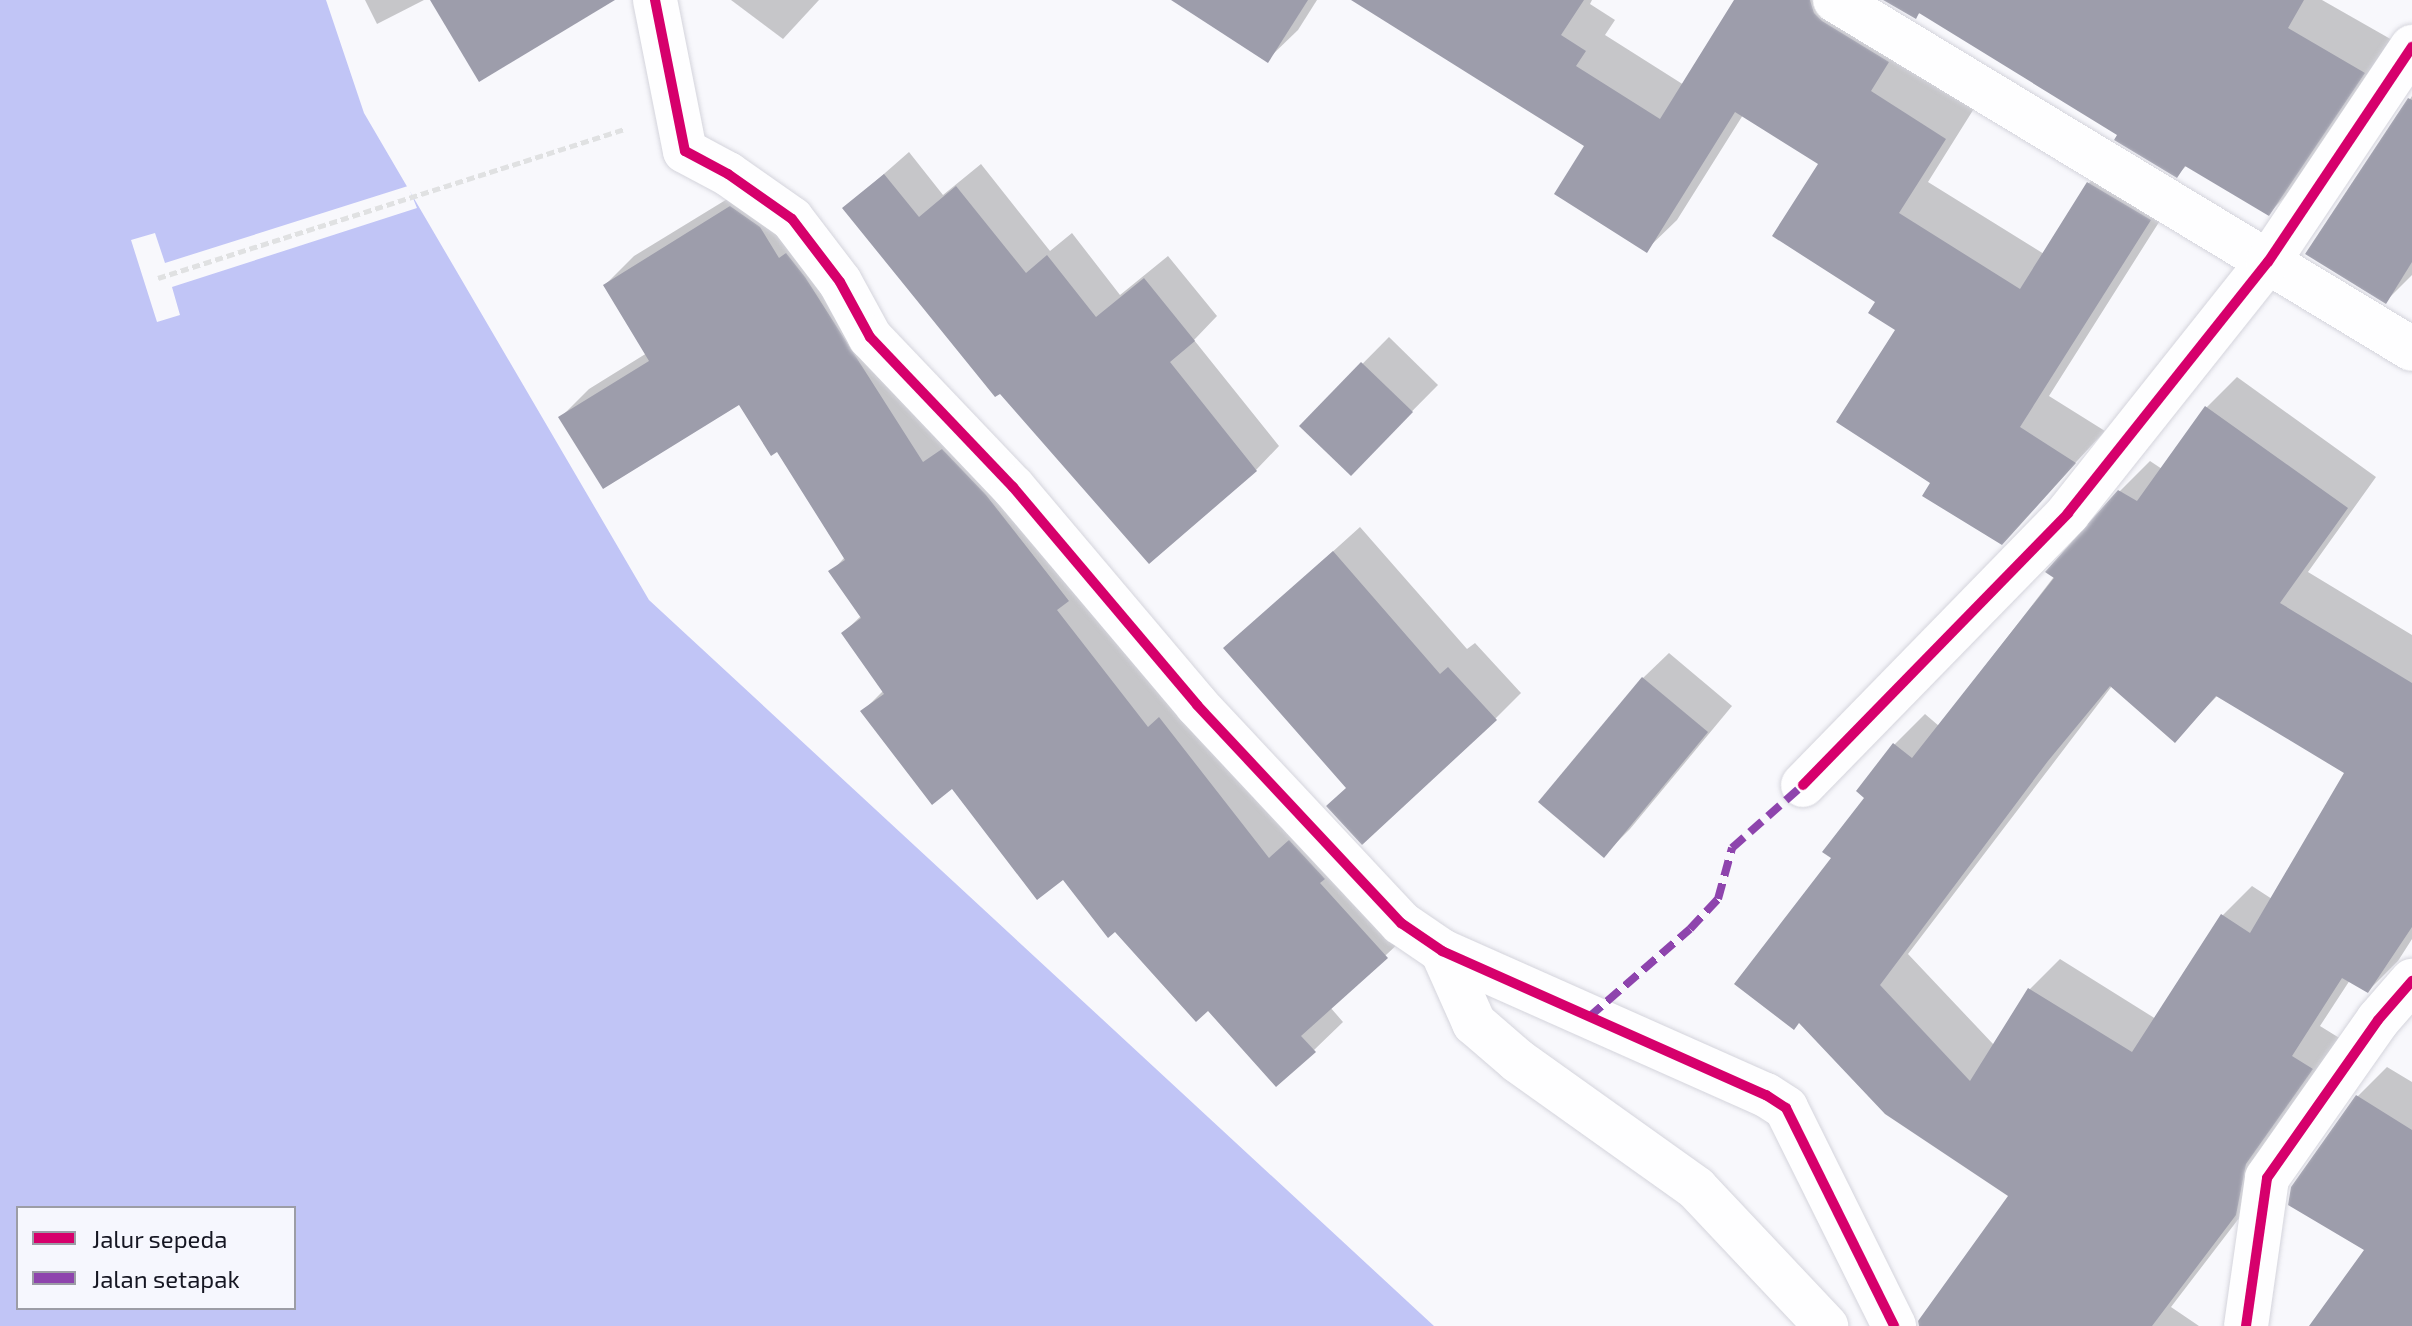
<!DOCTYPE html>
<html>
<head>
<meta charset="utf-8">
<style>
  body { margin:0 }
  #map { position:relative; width:2412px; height:1326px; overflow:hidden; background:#f8f8fc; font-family:"Exo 2",sans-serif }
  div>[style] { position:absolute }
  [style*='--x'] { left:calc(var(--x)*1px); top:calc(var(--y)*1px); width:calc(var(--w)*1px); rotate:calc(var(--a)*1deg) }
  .water>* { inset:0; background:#c1c5f6 }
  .pier>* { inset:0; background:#f8f8fc }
  .shadow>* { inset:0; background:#0003 }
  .building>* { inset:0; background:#9d9dab }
  .path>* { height:5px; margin-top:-2.5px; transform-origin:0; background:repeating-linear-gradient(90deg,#e0e1e2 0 8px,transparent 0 12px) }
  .roads { filter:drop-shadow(0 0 2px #d4d4dc) drop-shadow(0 0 2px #d4d4dc) }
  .minor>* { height:44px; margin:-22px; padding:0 22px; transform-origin:22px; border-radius:22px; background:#fefeff }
  .quiet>* { height:8px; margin-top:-4px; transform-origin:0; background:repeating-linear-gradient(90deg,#8e44ad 0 16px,transparent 0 24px) }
  .cycleway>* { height:10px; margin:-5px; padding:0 5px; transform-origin:5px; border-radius:5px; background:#d6006c }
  span { translate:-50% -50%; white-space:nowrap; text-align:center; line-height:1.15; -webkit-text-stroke:8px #f6f7fe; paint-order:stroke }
  .legend { position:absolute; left:16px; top:1206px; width:280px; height:104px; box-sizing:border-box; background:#f6f7fe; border:2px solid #9c9da6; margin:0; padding:10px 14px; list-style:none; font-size:24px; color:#161723 }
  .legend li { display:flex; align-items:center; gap:16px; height:40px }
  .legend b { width:40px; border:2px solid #9c9da6 }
</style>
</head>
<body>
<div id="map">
  <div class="water">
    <div style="clip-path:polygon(evenodd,0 0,326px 0,364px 113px,649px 600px,1434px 1326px,0 1326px,0 0,18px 1208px,294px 1208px,294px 1308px,18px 1308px,18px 1208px)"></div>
  </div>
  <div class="pier">
    <div style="clip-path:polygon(408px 186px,417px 208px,172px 287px,180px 315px,157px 322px,131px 240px,155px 233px,165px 263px)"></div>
  </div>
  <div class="shadow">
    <div style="clip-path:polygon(365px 0,424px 0,377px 24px)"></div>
    <div style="clip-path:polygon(731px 0,819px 0,783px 39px)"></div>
    <div style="clip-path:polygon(1175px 0,1317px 0,1298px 30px,1267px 60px)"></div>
    <div style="clip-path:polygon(1355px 0,1592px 0,1590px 4px,1615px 20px,1605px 35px,1684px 85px,1737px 0,1868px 0,1975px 107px,1928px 182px,2044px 254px,2089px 183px,2120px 152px,2180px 189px,2049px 396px,2105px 431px,2001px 543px,1933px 482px,1898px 329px,1878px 301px,1820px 163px,1743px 115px,1677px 220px,1646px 250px,1587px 145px)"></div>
    <div style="clip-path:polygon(1885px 0,2322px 0,2394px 41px,2299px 183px,2268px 214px,2187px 165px,2177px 175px,2120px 135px,1921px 12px,1915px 17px)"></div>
    <div style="clip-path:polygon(2412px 96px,2412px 275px,2386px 301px,2308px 253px)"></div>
    <div style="clip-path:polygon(909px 152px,943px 195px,981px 164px,1050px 251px,1072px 233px,1120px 295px,1168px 256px,1217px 316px,1194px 340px,1279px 446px,1256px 470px,845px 208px)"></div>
    <div style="clip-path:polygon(760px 179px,952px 435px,1415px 928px,1330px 1007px,1343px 1022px,1314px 1050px,1208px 1008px,1115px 929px,1063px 877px,863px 711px,884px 690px,843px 633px,862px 615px,831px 572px,845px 557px,778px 450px,740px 402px,561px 417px,589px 389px,647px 353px,605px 285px,634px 256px)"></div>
    <div style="clip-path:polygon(1389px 337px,1438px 385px,1351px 473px,1302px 425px)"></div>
    <div style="clip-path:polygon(evenodd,2237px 377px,2376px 477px,2308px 572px,2412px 635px,2412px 939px,2398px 961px,2368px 991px,2350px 980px,2320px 1026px,2341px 1039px,2266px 1183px,2171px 1307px,2199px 1326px,1950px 1326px,2011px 1196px,1886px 1113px,1834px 858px,1895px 744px,1925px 714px,1939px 726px,2120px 491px,2150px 461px,2162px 469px,2207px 407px,2237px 377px,2112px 686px,2175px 740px,2218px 695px,2347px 773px,2272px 899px,2252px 886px,2222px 916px,2156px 1019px,2060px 959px,2030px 989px,1994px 1045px,1908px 954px,2112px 686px)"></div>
    <div style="clip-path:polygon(1360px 527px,1467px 649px,1475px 643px,1521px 693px,1495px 719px,1348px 788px,1226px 648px)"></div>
    <div style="clip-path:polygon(1669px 653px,1732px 706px,1630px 829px,1604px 855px,1643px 678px)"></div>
    <div style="clip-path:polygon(2387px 1067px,2412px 1082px,2412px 1326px,2311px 1326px,2367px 1250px,2357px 1097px)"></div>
  </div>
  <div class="building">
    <div style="clip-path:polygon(430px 0,615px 0,479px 82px)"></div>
    <div style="clip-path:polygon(1171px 0,1308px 0,1268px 63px)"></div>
    <div style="clip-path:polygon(1351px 0,1584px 0,1561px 35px,1586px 51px,1576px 66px,1660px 119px,1734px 0,1810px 0,1814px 13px,1822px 21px,1889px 62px,1871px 91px,1946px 139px,1899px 213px,2020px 289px,2087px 182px,2151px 220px,2020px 427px,2076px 463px,2002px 545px,1922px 496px,1930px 483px,1836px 422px,1895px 330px,1868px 313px,1875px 302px,1772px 236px,1818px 164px,1735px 112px,1647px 253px,1554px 194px,1584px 146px)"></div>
    <div style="clip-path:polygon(1883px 0,2304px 0,2288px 28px,2365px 73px,2269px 216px,2185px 166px,2177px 178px,2114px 140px,2117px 135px,1919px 13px,1916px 19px)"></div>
    <div style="clip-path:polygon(2408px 98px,2412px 100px,2412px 262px,2386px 304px,2305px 254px)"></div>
    <div style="clip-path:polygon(884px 174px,919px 217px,956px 186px,1026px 273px,1047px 255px,1096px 317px,1144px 278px,1195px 341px,1170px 362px,1257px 471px,1149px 564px,1000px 394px,995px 397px,842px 208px)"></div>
    <div style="clip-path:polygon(730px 206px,760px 227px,779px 258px,786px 253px,805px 277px,923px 462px,942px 449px,986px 495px,1069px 601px,1057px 610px,1148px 727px,1159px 717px,1269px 858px,1289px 840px,1325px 879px,1320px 883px,1388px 958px,1301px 1036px,1316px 1052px,1276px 1087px,1208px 1011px,1196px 1022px,1115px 932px,1108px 938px,1063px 880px,1037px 900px,952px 789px,932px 805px,860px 711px,884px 694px,841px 633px,861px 618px,828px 571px,845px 560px,777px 452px,771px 456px,739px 405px,603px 489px,558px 417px,649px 361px,603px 285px)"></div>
    <div style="clip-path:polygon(1361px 362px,1413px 412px,1351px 476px,1299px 426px)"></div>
    <div style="clip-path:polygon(evenodd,2205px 406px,2348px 508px,2280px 603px,2412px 683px,2412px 927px,2368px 993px,2342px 978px,2292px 1056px,2313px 1069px,2246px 1164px,2236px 1215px,2152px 1326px,1919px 1326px,1918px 1321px,2008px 1196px,1885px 1114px,1799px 1023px,1794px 1030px,1734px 984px,1831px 858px,1822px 852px,1864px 798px,1856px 791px,1893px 743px,1912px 758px,2054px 578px,2045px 572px,2118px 490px,2137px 501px,2205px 406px,2110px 686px,2175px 743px,2216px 696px,2344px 773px,2250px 933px,2221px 914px,2132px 1052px,2028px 988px,1970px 1081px,1880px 985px,2048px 761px,2110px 686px)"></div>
    <div style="clip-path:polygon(1333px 551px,1440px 674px,1448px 667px,1497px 720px,1362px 845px,1326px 806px,1346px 788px,1223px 648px)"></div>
    <div style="clip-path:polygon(1642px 677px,1708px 732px,1604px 858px,1538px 802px)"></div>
    <div style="clip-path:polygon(2356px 1095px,2412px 1130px,2412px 1326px,2309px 1326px,2364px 1250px,2288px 1205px,2291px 1187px)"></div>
  </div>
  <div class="path">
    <div style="--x:158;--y:278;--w:491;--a:-17.7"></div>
  </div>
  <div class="roads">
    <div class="minor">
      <div style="--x:655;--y:0;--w:154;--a:78.8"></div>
      <div style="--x:685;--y:151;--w:49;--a:28.1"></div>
      <div style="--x:728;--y:174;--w:78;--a:35.1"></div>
      <div style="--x:792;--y:219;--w:79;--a:52.7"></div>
      <div style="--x:840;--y:282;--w:63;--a:61.4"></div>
      <div style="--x:870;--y:337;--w:207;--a:46.4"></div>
      <div style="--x:1013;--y:487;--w:285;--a:49.8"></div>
      <div style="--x:1197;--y:705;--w:299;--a:46.9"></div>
      <div style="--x:1401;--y:923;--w:50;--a:34.3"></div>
      <div style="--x:1442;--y:951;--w:355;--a:24"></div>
      <div style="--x:1766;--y:1095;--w:24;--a:33"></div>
      <div style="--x:1786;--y:1108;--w:243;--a:63.6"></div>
      <div style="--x:1835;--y:0;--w:674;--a:31.17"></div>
      <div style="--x:1803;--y:785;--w:380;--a:-45.7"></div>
      <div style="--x:2068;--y:513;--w:321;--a:-51.5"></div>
      <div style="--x:2268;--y:262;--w:259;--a:-56.2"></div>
      <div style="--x:1442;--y:951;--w:79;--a:66"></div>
      <div style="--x:1474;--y:1023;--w:58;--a:40.8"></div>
      <div style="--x:1518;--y:1061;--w:219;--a:35.5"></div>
      <div style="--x:1696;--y:1188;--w:190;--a:46.7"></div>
      <div style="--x:2246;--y:1326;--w:149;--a:-81.9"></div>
      <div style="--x:2267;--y:1178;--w:193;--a:-54.9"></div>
      <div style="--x:2378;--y:1020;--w:52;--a:-48.9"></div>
    </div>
  </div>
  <div class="quiet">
    <div style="--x:1589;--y:1017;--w:134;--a:-41.1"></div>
    <div style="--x:1690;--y:929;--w:41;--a:-47"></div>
    <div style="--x:1718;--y:899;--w:53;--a:-74.6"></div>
    <div style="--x:1732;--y:848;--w:95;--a:-41.6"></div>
  </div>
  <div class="cycleway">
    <div style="--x:655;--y:0;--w:154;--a:78.8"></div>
    <div style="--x:685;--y:151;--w:49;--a:28.1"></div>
    <div style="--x:728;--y:174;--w:78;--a:35.1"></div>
    <div style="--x:792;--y:219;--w:79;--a:52.7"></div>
    <div style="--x:840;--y:282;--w:63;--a:61.4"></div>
    <div style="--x:870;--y:337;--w:207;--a:46.4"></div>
    <div style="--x:1013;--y:487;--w:285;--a:49.8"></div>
    <div style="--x:1197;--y:705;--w:299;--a:46.9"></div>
    <div style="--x:1401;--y:923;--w:50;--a:34.3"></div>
    <div style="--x:1442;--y:951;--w:355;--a:24"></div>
    <div style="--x:1766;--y:1095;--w:24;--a:33"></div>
    <div style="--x:1786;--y:1108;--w:243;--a:63.6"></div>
    <div style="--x:1803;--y:785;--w:380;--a:-45.7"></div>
    <div style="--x:2068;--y:513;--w:321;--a:-51.5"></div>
    <div style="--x:2268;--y:262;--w:259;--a:-56.2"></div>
    <div style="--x:2246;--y:1326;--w:149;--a:-81.9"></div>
    <div style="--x:2267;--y:1178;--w:193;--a:-54.9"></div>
    <div style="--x:2378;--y:1020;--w:52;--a:-48.9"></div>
  </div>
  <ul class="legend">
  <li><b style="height:10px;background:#d6006c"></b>Jalur sepeda</li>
  <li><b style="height:10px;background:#8e44ad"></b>Jalan setapak</li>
  </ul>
</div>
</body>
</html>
